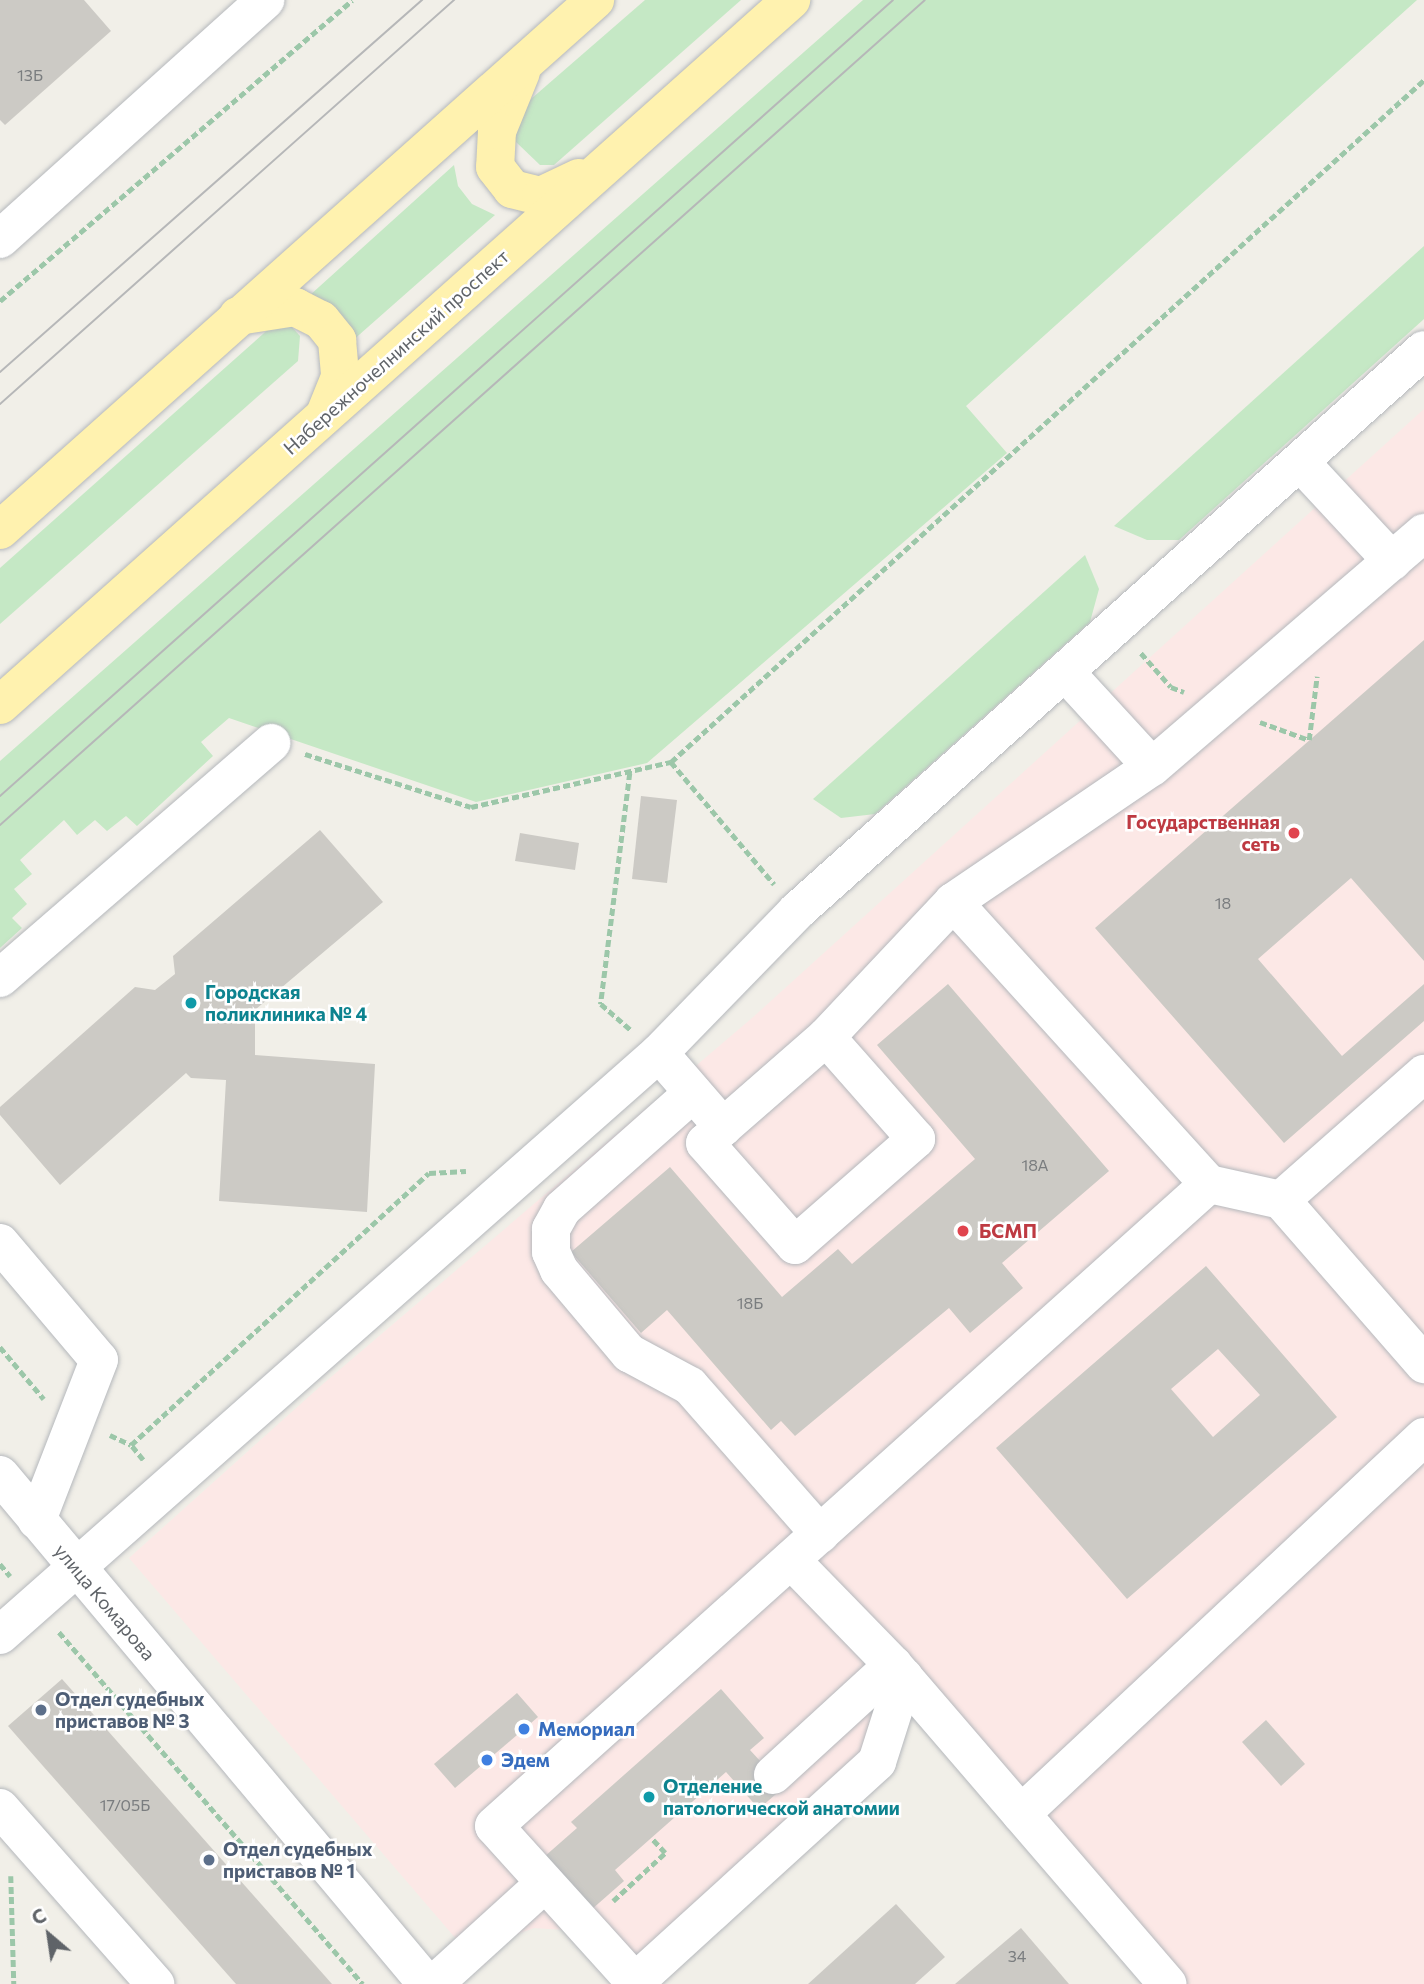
<!DOCTYPE html>
<html>
<head>
<meta charset="utf-8">
<style>
  body { margin:0 }
  #map { position:relative; width:1424px; height:1984px; overflow:hidden; background:#f1efe8; font-family:Commissioner,sans-serif }
  div>[style] { position:absolute }
  [style*='--x'] { left:calc(var(--x)*1px); top:calc(var(--y)*1px); width:calc(var(--w)*1px); rotate:calc(var(--a)*1deg) }
  .medical>* { inset:0; background:#fce8e6 }
  .green>* { inset:0; background:#c5e8c5 }
  .building>* { inset:0; background:#cccac5 }
  .path>* { height:4.5px; margin-top:-2.25px; transform-origin:0; background:repeating-linear-gradient(90deg,#9cc7a9 0 7px,transparent 0 10.5px) }
  .roads { filter:drop-shadow(0 0 2px #b5b8bc) drop-shadow(0 0 2px #b5b8bc) }
  .minor>* { height:38px; margin:-19px; padding:0 19px; transform-origin:19px; border-radius:19px; background:#fff }
  .major>* { height:38px; margin:-19px; padding:0 19px; transform-origin:19px; border-radius:19px; background:#fff2af }
  .tram>* { height:2px; margin:-1px; padding:0 1px; transform-origin:1px; border-radius:1px; background:#b6b7b8 }
  .dots>* { width:19px; height:19px; translate:-50% -50%; box-sizing:border-box; border:4px solid #fff; border-radius:50% }
  span { translate:-50% -50%; white-space:nowrap; text-align:center; line-height:1.15; -webkit-text-stroke:5px #fff; paint-order:stroke }
  .number-label { font-size:16px; color:#7a7d7f }
  .number-label span { -webkit-text-stroke-width:0 }
  .street-label { font-size:19px; color:#5f6368 }
  .health-label { font-size:19px; color:#be3a42; font-weight:700 }
  .right { translate:-100% -50%; text-align:right }
  .left { translate:0 -50%; text-align:left }
  .culture-label { font-size:19px; color:#0d838f; font-weight:700 }
  .service-label { font-size:19px; color:#4e5e75; font-weight:700 }
  .shop-label { font-size:19px; color:#366cbe; font-weight:700 }
  .north { position:absolute; left:14px; top:1900px; width:70px; height:70px; -webkit-text-stroke:5px #fff; paint-order:stroke; rotate:331deg; font-size:19px; font-weight:700; line-height:28px; text-align:center; color:#5f6368 }
  .north::after { content:''; display:block; margin:auto; width:24px; height:32px; background:#5f6368; clip-path:polygon(50% 0,100% 100%,50% 72%,0 100%) }
</style>
</head>
<body>
<div id="map">
  <div class="medical">
    <div style="clip-path:polygon(1424px 409px,1424px 1984px,1151px 1984px,906px 1705px,648px 1984px,565px 1930px,534px 1928px,512px 1936px,481px 1968px,129px 1558px,324px 1383px,752px 1018px)"></div>
  </div>
  <div class="green">
    <div style="clip-path:polygon(645px 0,741px 0,554px 165px,540px 165px,516px 142px,511px 130px,516px 112px)"></div>
    <div style="clip-path:polygon(863px 0,1417px 0,966px 406px,1007px 453px,647px 763px,476px 802px,229px 718px,201px 742px,213px 756px,137px 826px,126px 816px,107px 831px,95px 820px,77px 835px,64px 820px,20px 860px,32px 874px,14px 889px,27px 904px,12px 918px,22px 928px,0 948px,0 761px)"></div>
    <div style="clip-path:polygon(454px 165px,458px 186px,472px 204px,495px 215px,351px 342px,309px 296px)"></div>
    <div style="clip-path:polygon(1424px 246px,1424px 319px,1179px 540px,1147px 540px,1114px 526px)"></div>
    <div style="clip-path:polygon(273px 325px,291px 326px,300px 336px,298px 361px,0 624px,0 568px)"></div>
    <div style="clip-path:polygon(1085px 555px,1099px 589px,1090px 622px,875px 814px,841px 818px,813px 799px)"></div>
  </div>
  <div class="building">
    <div style="clip-path:polygon(0 0,84px 0,111px 31px,5px 125px,0 120px)"></div>
    <div style="clip-path:polygon(1424px 640px,1424px 961px,1351px 878px,1258px 959px,1342px 1056px,1424px 984px,1424px 1021px,1284px 1143px,1095px 928px)"></div>
    <div style="clip-path:polygon(641px 796px,677px 800px,667px 883px,632px 879px)"></div>
    <div style="clip-path:polygon(320px 830px,383px 902px,249px 1015px,255px 1022px,255px 1055px,375px 1064px,367px 1212px,219px 1201px,226px 1080px,191px 1078px,186px 1073px,60px 1185px,0 1115px,0 1107px,135px 987px,155px 990px,175px 974px,173px 956px)"></div>
    <div style="clip-path:polygon(520px 833px,579px 843px,575px 870px,515px 861px)"></div>
    <div style="clip-path:polygon(948px 984px,1109px 1171px,1002px 1263px,1023px 1288px,970px 1333px,949px 1308px,795px 1436px,781px 1421px,771px 1430px,667px 1310px,641px 1333px,571px 1252px,670px 1167px,782px 1297px,838px 1249px,852px 1264px,975px 1159px,877px 1045px)"></div>
    <div style="clip-path:polygon(evenodd,1206px 1266px,1337px 1417px,1127px 1599px,996px 1448px,1206px 1266px,1218px 1349px,1260px 1395px,1213px 1437px,1171px 1389px,1218px 1349px)"></div>
    <div style="clip-path:polygon(62px 1679px,332px 1984px,236px 1984px,43px 1766px,8px 1726px)"></div>
    <div style="clip-path:polygon(721px 1689px,764px 1738px,750px 1750px,784px 1787px,759px 1809px,726px 1772px,615px 1870px,624px 1881px,591px 1910px,544px 1857px,577px 1828px,571px 1822px)"></div>
    <div style="clip-path:polygon(517px 1693px,538px 1717px,455px 1788px,434px 1764px)"></div>
    <div style="clip-path:polygon(1266px 1720px,1305px 1764px,1281px 1786px,1242px 1742px)"></div>
    <div style="clip-path:polygon(896px 1904px,945px 1957px,915px 1984px,808px 1984px)"></div>
    <div style="clip-path:polygon(1021px 1928px,1069px 1984px,955px 1984px)"></div>
  </div>
  <div class="path">
    <div style="--x:0;--y:301;--w:463;--a:-40.5"></div>
    <div style="--x:1141;--y:653;--w:45;--a:48.6"></div>
    <div style="--x:1171;--y:687;--w:14;--a:21"></div>
    <div style="--x:1260;--y:722;--w:52;--a:20.2"></div>
    <div style="--x:1309;--y:740;--w:64;--a:-82.9"></div>
    <div style="--x:305;--y:754;--w:174;--a:17.7"></div>
    <div style="--x:471;--y:807;--w:205;--a:-12.7"></div>
    <div style="--x:671;--y:762;--w:1016;--a:-42.17"></div>
    <div style="--x:671;--y:762;--w:160;--a:49.8"></div>
    <div style="--x:630;--y:773;--w:233;--a:97.2"></div>
    <div style="--x:601;--y:1004;--w:40;--a:41"></div>
    <div style="--x:0;--y:1347;--w:68;--a:49.8"></div>
    <div style="--x:110;--y:1435;--w:23;--a:25"></div>
    <div style="--x:143;--y:1460;--w:19;--a:-129"></div>
    <div style="--x:131;--y:1445;--w:403;--a:-42.4"></div>
    <div style="--x:429;--y:1173;--w:37;--a:-3"></div>
    <div style="--x:0;--y:1564;--w:16;--a:50"></div>
    <div style="--x:59;--y:1632;--w:465;--a:49.2"></div>
    <div style="--x:11;--y:1876;--w:108;--a:88.4"></div>
    <div style="--x:613;--y:1901;--w:71;--a:-42.7"></div>
    <div style="--x:665;--y:1853;--w:21;--a:-133"></div>
  </div>
  <div class="roads">
    <div class="minor">
      <div style="--x:0;--y:239;--w:357;--a:-42"></div>
      <div style="--x:1301;--y:463;--w:134;--a:47.1"></div>
      <div style="--x:1066;--y:673;--w:127;--a:47.5"></div>
      <div style="--x:953;--y:902;--w:240;--a:-34.2"></div>
      <div style="--x:1152;--y:767;--w:359;--a:-40.7"></div>
      <div style="--x:0;--y:978;--w:359;--a:-40.9"></div>
      <div style="--x:659;--y:1053;--w:98;--a:49.1"></div>
      <div style="--x:723;--y:1127;--w:137;--a:-41.1"></div>
      <div style="--x:826;--y:1037;--w:185;--a:-46.7"></div>
      <div style="--x:953;--y:902;--w:381;--a:47.8"></div>
      <div style="--x:1209;--y:1184;--w:74;--a:12.5"></div>
      <div style="--x:1281;--y:1200;--w:191;--a:-41.4"></div>
      <div style="--x:693;--y:1093;--w:175;--a:138.5"></div>
      <div style="--x:562;--y:1209;--w:23;--a:119"></div>
      <div style="--x:551;--y:1229;--w:23;--a:90"></div>
      <div style="--x:551;--y:1252;--w:20;--a:66"></div>
      <div style="--x:559;--y:1270;--w:109;--a:49.9"></div>
      <div style="--x:629;--y:1353;--w:69;--a:28.4"></div>
      <div style="--x:690;--y:1386;--w:197;--a:48.7"></div>
      <div style="--x:723;--y:1127;--w:24;--a:138"></div>
      <div style="--x:705;--y:1143;--w:136;--a:48.6"></div>
      <div style="--x:795;--y:1245;--w:161;--a:-41.2"></div>
      <div style="--x:916;--y:1139;--w:136;--a:-131.4"></div>
      <div style="--x:1281;--y:1200;--w:218;--a:48.9"></div>
      <div style="--x:0;--y:1243;--w:153;--a:49.8"></div>
      <div style="--x:99;--y:1360;--w:172;--a:111.2"></div>
      <div style="--x:0;--y:1475;--w:664;--a:50.01"></div>
      <div style="--x:791;--y:1560;--w:146;--a:45.8"></div>
      <div style="--x:893;--y:1665;--w:421;--a:49.3"></div>
      <div style="--x:0;--y:1635;--w:879;--a:-41.45"></div>
      <div style="--x:659;--y:1053;--w:198;--a:-45.8"></div>
      <div style="--x:797;--y:911;--w:841;--a:-41.82"></div>
      <div style="--x:904;--y:1677;--w:89;--a:107.6"></div>
      <div style="--x:877;--y:1762;--w:327;--a:137.7"></div>
      <div style="--x:635;--y:1982;--w:210;--a:-132.1"></div>
      <div style="--x:494;--y:1826;--w:961;--a:-41.92"></div>
      <div style="--x:773;--y:1775;--w:163;--a:-42.5"></div>
      <div style="--x:0;--y:1808;--w:235;--a:48.6"></div>
      <div style="--x:1021;--y:1814;--w:552;--a:-43.09"></div>
      <div style="--x:434;--y:1984;--w:149;--a:-42.3"></div>
    </div>
    <div class="major">
      <div style="--x:521;--y:72;--w:64;--a:112.1"></div>
      <div style="--x:497;--y:131;--w:36;--a:93"></div>
      <div style="--x:495;--y:167;--w:28;--a:52"></div>
      <div style="--x:512;--y:189;--w:30;--a:14"></div>
      <div style="--x:541;--y:196;--w:42;--a:-25.3"></div>
      <div style="--x:238;--y:316;--w:58;--a:-9"></div>
      <div style="--x:295;--y:307;--w:29;--a:27"></div>
      <div style="--x:321;--y:320;--w:26;--a:51"></div>
      <div style="--x:337;--y:340;--w:37;--a:85"></div>
      <div style="--x:340;--y:377;--w:40;--a:112"></div>
      <div style="--x:0;--y:530;--w:797;--a:-41.69"></div>
      <div style="--x:0;--y:705;--w:1060;--a:-41.71"></div>
    </div>
  </div>
  <div class="tram">
    <div style="--x:0;--y:372;--w:563;--a:-41.4"></div>
    <div style="--x:0;--y:404;--w:608;--a:-41.66"></div>
    <div style="--x:0;--y:796;--w:1196;--a:-41.71"></div>
    <div style="--x:0;--y:825;--w:1239;--a:-41.73"></div>
  </div>
  <div class="dots">
    <div style="left:1294px;top:833px;background:#e0444e"></div>
    <div style="left:191px;top:1003px;background:#0f9aa8"></div>
    <div style="left:963px;top:1231px;background:#e0444e"></div>
    <div style="left:41px;top:1710px;background:#5c6f8a"></div>
    <div style="left:524px;top:1729px;background:#3f7fe0"></div>
    <div style="left:487px;top:1760px;background:#3f7fe0"></div>
    <div style="left:649px;top:1797px;background:#0f9aa8"></div>
    <div style="left:209px;top:1860px;background:#5c6f8a"></div>
  </div>
  <div class="number-label">
    <span style="left:30px;top:75px">13Б</span>
    <span style="left:1223px;top:903px">18</span>
    <span style="left:1035px;top:1165px">18А</span>
    <span style="left:750px;top:1303px">18Б</span>
    <span style="left:125px;top:1805px">17/05Б</span>
    <span style="left:1017px;top:1956px">34</span>
  </div>
  <div class="street-label">
    <span style="left:396px;top:352px;rotate:-42deg">Набережночелнинский проспект</span>
    <span style="left:105px;top:1602px;rotate:50deg">улица Комарова</span>
  </div>
  <div class="health-label">
    <span class="right" style="left:1280px;top:833px">Государственная<br>сеть</span>
    <span class="left" style="left:979px;top:1231px">БСМП</span>
  </div>
  <div class="culture-label">
    <span class="left" style="left:205px;top:1003px">Городская<br>поликлиника № 4</span>
    <span class="left" style="left:663px;top:1797px">Отделение<br>патологической анатомии</span>
  </div>
  <div class="service-label">
    <span class="left" style="left:55px;top:1710px">Отдел судебных<br>приставов № 3</span>
    <span class="left" style="left:223px;top:1860px">Отдел судебных<br>приставов № 1</span>
  </div>
  <div class="shop-label">
    <span class="left" style="left:538px;top:1729px">Мемориал</span>
    <span class="left" style="left:501px;top:1760px">Эдем</span>
  </div>
  <div class="north">С</div>
</div>
</body>
</html>
